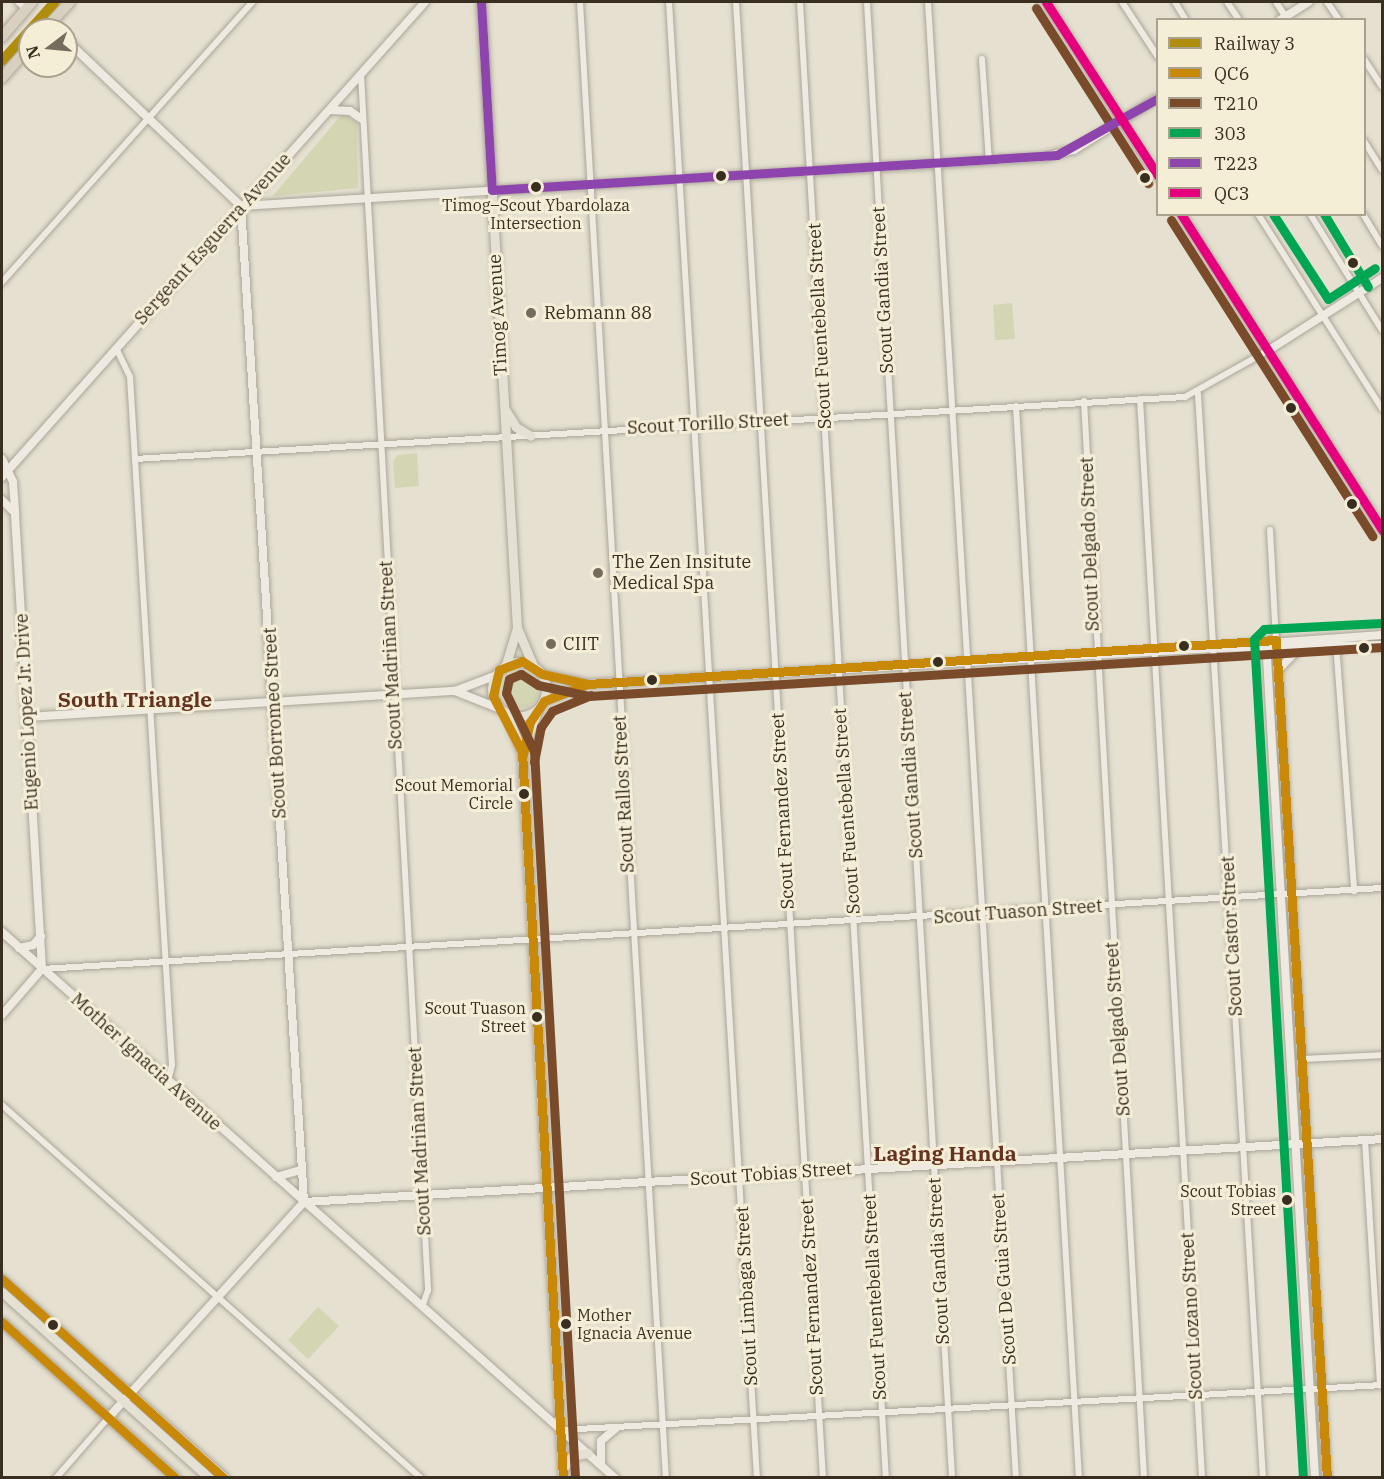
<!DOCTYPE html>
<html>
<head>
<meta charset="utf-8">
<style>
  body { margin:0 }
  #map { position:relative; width:1384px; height:1479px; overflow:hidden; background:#e5e0d0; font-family:"IBM Plex Serif",serif }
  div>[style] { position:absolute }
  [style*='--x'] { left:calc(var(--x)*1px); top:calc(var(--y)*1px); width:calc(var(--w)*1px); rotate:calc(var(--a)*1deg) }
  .green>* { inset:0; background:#d3d5b3 }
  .round { border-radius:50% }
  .roads { filter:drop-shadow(0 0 2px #aba598) drop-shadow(0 0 2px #aba598) }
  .street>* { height:6px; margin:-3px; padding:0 3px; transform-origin:3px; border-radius:3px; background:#eeeae1 }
  .secondary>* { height:8px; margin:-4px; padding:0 4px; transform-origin:4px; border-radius:4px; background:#eeeae1 }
  .primary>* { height:9px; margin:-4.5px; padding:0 4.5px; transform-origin:4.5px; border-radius:4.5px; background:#e4e0d3 }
  .primary>.ring { margin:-4.5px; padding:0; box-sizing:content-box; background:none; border:9px solid #e4e0d3; border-radius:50% }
  .highway>* { height:10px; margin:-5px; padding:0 5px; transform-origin:5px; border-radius:5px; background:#d8d0c1 }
  .bus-1>* { height:9px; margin:-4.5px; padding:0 4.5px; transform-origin:4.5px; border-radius:4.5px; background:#c88808 }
  .bus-2>* { height:9px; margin:-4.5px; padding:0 4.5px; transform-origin:4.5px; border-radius:4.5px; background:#7a4b2a }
  .bus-3>* { height:9px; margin:-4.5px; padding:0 4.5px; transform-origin:4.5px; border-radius:4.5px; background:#00a651 }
  .bus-4>* { height:9px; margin:-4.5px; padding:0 4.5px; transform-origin:4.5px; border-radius:4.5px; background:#8e44ad }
  .bus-5>* { height:9px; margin:-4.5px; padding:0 4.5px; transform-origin:4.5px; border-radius:4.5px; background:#e5007d }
  .rail-1>* { height:10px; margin:-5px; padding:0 5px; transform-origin:5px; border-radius:5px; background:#b08d0d }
  .dots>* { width:16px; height:16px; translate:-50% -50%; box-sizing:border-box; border:3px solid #f5eed7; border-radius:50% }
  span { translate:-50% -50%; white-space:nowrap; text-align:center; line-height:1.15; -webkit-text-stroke:6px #f5eed7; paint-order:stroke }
  .bus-label { font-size:16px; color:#3a2e20 }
  .right { translate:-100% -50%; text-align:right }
  .left { translate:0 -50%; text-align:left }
  .street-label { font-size:18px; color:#3a2e20 }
  .poi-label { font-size:18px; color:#3a2e20 }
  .quarter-label { font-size:21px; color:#663220; font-weight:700 }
  .frame { position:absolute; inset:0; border:3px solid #3a2e20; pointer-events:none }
  .legend { position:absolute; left:1156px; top:18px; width:210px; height:198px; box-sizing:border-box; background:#f5eed7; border:2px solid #aaa18e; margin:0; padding:8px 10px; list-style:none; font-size:18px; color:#3a2e20 }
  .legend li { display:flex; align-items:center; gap:12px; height:30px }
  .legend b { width:30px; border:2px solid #aaa18e }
  .north { position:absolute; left:18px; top:18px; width:60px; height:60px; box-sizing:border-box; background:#f5eed7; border:2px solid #aaa18e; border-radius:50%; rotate:254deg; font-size:16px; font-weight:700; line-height:24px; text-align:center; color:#3a2e20 }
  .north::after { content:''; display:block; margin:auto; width:21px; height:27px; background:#766c5e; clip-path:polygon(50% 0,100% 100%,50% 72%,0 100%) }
</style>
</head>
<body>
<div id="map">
  <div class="green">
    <div style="clip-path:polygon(342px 114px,357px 123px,358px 188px,273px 196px)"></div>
    <div style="clip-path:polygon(1012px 303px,1015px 339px,995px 340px,993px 305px)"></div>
    <div style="clip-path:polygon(417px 453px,419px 486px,395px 488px,393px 461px,398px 455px)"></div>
    <div class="round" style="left:501px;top:670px;width:38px;height:38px"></div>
    <div style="clip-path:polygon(318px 1307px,339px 1326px,308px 1359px,288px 1340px)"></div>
  </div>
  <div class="roads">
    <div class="street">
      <div style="--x:18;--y:2;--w:11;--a:41"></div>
      <div style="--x:580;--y:2;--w:1479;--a:86.67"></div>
      <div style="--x:669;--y:2;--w:1479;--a:86.59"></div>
      <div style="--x:736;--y:2;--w:1479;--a:86.63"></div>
      <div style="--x:800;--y:2;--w:1479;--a:86.67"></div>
      <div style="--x:867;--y:2;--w:1478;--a:86.7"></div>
      <div style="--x:928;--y:2;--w:1479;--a:86.59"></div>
      <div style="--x:1122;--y:2;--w:66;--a:56.8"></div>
      <div style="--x:1175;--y:2;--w:21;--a:59"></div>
      <div style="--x:1227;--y:2;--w:22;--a:56"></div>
      <div style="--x:1276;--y:2;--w:20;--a:57"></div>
      <div style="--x:1327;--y:2;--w:22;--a:56"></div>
      <div style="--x:982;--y:59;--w:102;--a:86.1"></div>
      <div style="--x:1364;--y:59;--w:33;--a:57"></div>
      <div style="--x:361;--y:75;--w:1217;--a:86.84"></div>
      <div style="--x:428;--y:1290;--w:18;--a:109"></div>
      <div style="--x:1364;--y:141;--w:34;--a:58"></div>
      <div style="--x:1258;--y:214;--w:231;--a:57.5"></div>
      <div style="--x:1310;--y:214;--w:137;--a:58.2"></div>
      <div style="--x:1363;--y:214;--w:37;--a:59"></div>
      <div style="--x:2;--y:282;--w:375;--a:-48.2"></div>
      <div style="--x:116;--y:348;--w:32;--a:64"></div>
      <div style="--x:130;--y:377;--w:689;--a:86.51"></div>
      <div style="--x:172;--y:1065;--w:16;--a:104"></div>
      <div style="--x:1198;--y:394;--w:1086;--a:86.57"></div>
      <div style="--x:1140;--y:399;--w:1081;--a:86.71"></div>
      <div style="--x:1084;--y:401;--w:1079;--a:86.81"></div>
      <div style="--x:1016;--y:406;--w:1074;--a:86.64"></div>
      <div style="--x:135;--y:459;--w:1052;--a:-3.38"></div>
      <div style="--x:1185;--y:397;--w:96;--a:-29.2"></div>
      <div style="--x:1270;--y:530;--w:110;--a:86.9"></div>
      <div style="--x:1336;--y:643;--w:249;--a:85.8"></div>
      <div style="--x:42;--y:969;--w:1342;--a:-3.46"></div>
      <div style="--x:1301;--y:1059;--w:81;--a:-2.8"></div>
      <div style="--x:2;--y:1105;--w:561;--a:41.68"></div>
      <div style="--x:1365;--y:1140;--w:246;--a:86.5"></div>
      <div style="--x:560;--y:1430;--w:823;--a:-3.13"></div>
      <div style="--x:56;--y:1478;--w:81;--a:-49"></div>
    </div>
    <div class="secondary">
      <div style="--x:1046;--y:2;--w:208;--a:57.4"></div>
      <div style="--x:1280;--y:20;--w:34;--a:-32"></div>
      <div style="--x:66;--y:40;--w:241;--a:43.5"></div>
      <div style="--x:241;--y:206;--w:998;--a:86.38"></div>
      <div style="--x:304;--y:1202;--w:290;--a:132.2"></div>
      <div style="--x:330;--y:110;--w:20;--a:3"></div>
      <div style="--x:350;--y:111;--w:14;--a:34"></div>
      <div style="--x:241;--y:206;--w:805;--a:-3.49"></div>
      <div style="--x:1045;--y:157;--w:30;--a:-14"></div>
      <div style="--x:1074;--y:150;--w:99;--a:-31.8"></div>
      <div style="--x:1181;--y:214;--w:375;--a:57.5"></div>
      <div style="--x:1269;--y:350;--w:134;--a:-32.5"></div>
      <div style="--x:2;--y:459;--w:25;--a:64"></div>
      <div style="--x:13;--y:482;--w:32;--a:86"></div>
      <div style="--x:15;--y:514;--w:456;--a:86.6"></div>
      <div style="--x:2;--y:477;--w:636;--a:-48.31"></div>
      <div style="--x:2;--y:500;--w:18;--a:45"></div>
      <div style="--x:1276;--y:640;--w:840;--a:86.52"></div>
      <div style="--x:1266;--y:641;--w:838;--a:86.65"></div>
      <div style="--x:1215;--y:647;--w:167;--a:-4.1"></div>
      <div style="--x:1278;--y:670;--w:30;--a:-46"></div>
      <div style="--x:542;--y:674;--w:46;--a:12.5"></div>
      <div style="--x:455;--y:691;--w:48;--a:21.8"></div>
      <div style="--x:544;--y:701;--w:47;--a:-21.1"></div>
      <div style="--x:588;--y:684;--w:628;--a:-3.29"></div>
      <div style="--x:1215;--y:648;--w:167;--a:-1"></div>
      <div style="--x:27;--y:717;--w:429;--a:-3.5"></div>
      <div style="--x:455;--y:691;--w:42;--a:-21"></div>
      <div style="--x:2;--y:932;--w:821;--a:41.69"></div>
      <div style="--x:19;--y:948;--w:14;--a:-12"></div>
      <div style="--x:33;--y:945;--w:12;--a:-48"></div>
      <div style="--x:2;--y:1015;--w:61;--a:-49"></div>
      <div style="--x:276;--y:1177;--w:26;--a:-16"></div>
      <div style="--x:304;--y:1202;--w:1080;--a:-3.34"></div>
      <div style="--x:2;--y:1279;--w:299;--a:41.7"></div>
      <div style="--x:601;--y:1463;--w:22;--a:-90"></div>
      <div style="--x:601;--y:1441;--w:20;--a:-41"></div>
    </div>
    <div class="primary">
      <div style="--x:481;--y:2;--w:627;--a:86.71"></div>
      <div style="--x:517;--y:628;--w:39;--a:107"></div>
      <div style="--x:506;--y:411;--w:19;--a:58"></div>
      <div style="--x:516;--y:427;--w:17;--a:31"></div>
      <div style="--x:518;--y:630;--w:39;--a:67"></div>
      <div class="ring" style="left:492px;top:662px;width:45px;height:45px"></div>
      <div style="--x:538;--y:709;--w:46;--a:110.4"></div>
      <div style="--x:522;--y:752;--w:727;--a:86.77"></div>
      <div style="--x:506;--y:713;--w:42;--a:67.7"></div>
      <div style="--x:2;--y:1292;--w:278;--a:41.9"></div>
      <div style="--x:2;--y:1322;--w:234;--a:41.9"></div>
      <div style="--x:563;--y:1469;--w:16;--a:-55"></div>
      <div style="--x:572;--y:1456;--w:16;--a:-11"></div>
    </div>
    <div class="highway">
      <div style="--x:44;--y:30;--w:38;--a:-47"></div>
      <div style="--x:2;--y:37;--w:46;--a:-49.4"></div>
      <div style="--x:2;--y:78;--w:43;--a:-48.8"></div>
    </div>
  </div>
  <div class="bus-1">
    <div style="--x:522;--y:759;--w:38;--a:-78"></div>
    <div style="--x:530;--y:722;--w:25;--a:-56"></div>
    <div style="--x:544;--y:701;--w:46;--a:-21.6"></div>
    <div style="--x:2;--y:1279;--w:298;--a:41.9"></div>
    <div style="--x:2;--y:1322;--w:233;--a:42"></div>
    <div style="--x:563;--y:1478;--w:727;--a:-93.23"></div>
    <div style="--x:522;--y:752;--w:63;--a:-117.4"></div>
    <div style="--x:493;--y:696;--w:27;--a:-77"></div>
    <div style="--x:499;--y:670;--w:25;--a:-21"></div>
    <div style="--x:522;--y:661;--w:24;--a:33"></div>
    <div style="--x:542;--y:674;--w:47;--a:12.3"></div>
    <div style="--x:588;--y:684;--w:689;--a:-3.66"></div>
    <div style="--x:1276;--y:640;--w:840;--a:86.52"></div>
  </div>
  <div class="bus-2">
    <div style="--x:1036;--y:8;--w:208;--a:57.4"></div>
    <div style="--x:1171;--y:220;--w:375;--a:57.5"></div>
    <div style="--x:534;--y:762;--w:36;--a:-79"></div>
    <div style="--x:541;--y:727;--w:19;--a:-55"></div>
    <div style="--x:552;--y:711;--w:42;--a:-22.3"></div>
    <div style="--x:575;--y:1477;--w:727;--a:-93.23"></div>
    <div style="--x:534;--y:751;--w:64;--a:-115.8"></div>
    <div style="--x:506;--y:693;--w:14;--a:-78"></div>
    <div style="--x:509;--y:679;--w:13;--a:-23"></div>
    <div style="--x:521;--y:674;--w:20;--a:33"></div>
    <div style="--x:538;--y:685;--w:52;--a:12.2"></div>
    <div style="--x:589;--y:696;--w:795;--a:-3.54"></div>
  </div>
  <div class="bus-3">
    <div style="--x:1273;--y:214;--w:101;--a:57.1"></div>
    <div style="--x:1328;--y:299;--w:56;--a:-33.4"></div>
    <div style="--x:1324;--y:214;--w:85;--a:58.9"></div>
    <div style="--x:1303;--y:1478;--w:840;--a:-93.34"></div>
    <div style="--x:1254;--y:639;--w:14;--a:-45"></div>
    <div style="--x:1264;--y:629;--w:117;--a:-2.9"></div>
  </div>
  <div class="bus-4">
    <div style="--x:481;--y:2;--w:188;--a:86.7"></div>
    <div style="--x:492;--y:190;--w:566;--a:-3.54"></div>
    <div style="--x:1057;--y:155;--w:116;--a:-29.4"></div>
  </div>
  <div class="bus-5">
    <div style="--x:1046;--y:2;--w:207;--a:57.2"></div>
    <div style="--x:1181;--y:214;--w:375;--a:57.5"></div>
  </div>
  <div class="rail-1">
    <div style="--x:2;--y:61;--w:79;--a:-48.1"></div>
  </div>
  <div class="dots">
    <div style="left:721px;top:176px;background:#3a2e20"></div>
    <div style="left:1145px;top:178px;background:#3a2e20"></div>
    <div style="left:536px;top:187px;background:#3a2e20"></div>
    <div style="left:1353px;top:263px;background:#3a2e20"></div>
    <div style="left:531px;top:313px;background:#766c5e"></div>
    <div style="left:1291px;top:408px;background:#3a2e20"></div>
    <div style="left:1352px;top:504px;background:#3a2e20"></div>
    <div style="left:598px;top:573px;background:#766c5e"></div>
    <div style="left:551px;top:644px;background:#766c5e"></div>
    <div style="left:1184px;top:646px;background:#3a2e20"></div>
    <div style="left:1364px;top:648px;background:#3a2e20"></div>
    <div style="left:938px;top:662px;background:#3a2e20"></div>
    <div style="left:652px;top:680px;background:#3a2e20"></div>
    <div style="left:524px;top:794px;background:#3a2e20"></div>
    <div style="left:537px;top:1017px;background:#3a2e20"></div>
    <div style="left:1287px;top:1200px;background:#3a2e20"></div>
    <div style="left:566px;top:1324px;background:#3a2e20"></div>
    <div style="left:53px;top:1325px;background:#3a2e20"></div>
  </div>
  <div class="bus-label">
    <span style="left:536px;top:214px">Timog–Scout Ybardolaza<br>Intersection</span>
    <span class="right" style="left:513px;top:794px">Scout Memorial<br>Circle</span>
    <span class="right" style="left:526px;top:1017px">Scout Tuason<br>Street</span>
    <span class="right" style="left:1276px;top:1200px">Scout Tobias<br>Street</span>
    <span class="left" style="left:577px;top:1324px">Mother<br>Ignacia Avenue</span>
  </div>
  <div class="street-label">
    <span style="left:213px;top:239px;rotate:-48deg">Sergeant Esguerra Avenue</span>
    <span style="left:883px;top:290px;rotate:-93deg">Scout Gandia Street</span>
    <span style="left:498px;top:315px;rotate:-93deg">Timog Avenue</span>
    <span style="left:820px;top:326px;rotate:-93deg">Scout Fuentebella Street</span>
    <span style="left:708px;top:424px;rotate:-3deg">Scout Torillo Street</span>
    <span style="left:1090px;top:544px;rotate:-92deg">Scout Delgado Street</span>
    <span style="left:391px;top:655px;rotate:-93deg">Scout Madriñan Street</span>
    <span style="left:27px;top:712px;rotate:-93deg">Eugenio Lopez Jr. Drive</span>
    <span style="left:275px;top:723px;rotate:-93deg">Scout Borromeo Street</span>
    <span style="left:911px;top:775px;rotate:-94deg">Scout Gandia Street</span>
    <span style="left:624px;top:794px;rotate:-93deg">Scout Rallos Street</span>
    <span style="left:783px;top:811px;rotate:-93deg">Scout Fernandez Street</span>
    <span style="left:847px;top:811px;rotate:-94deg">Scout Fuentebella Street</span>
    <span style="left:1018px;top:912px;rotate:-4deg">Scout Tuason Street</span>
    <span style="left:1232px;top:936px;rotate:-93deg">Scout Castor Street</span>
    <span style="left:1118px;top:1029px;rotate:-94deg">Scout Delgado Street</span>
    <span style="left:146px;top:1062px;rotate:42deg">Mother Ignacia Avenue</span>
    <span style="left:420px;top:1141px;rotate:-93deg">Scout Madriñan Street</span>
    <span style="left:771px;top:1174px;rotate:-4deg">Scout Tobias Street</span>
    <span style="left:939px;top:1261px;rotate:-93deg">Scout Gandia Street</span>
    <span style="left:1004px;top:1279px;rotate:-94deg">Scout De Guia Street</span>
    <span style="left:747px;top:1296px;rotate:-93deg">Scout Limbaga Street</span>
    <span style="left:812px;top:1297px;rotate:-93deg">Scout Fernandez Street</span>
    <span style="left:875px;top:1297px;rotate:-93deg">Scout Fuentebella Street</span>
    <span style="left:1192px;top:1316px;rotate:-93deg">Scout Lozano Street</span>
  </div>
  <div class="poi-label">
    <span class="left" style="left:544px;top:313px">Rebmann 88</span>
    <span class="left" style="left:612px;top:573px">The Zen Insitute<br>Medical Spa</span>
    <span class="left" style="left:563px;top:644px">CIIT</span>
  </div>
  <div class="quarter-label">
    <span style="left:135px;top:699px">South Triangle</span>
    <span style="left:945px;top:1153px">Laging Handa</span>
  </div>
  <div class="frame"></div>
  <ul class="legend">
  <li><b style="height:8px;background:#b08d0d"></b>Railway 3</li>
  <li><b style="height:8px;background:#c88808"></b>QC6</li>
  <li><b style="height:8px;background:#7a4b2a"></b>T210</li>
  <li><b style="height:8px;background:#00a651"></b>303</li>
  <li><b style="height:8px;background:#8e44ad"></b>T223</li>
  <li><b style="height:8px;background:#e5007d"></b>QC3</li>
  </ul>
  <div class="north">N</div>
</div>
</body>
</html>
